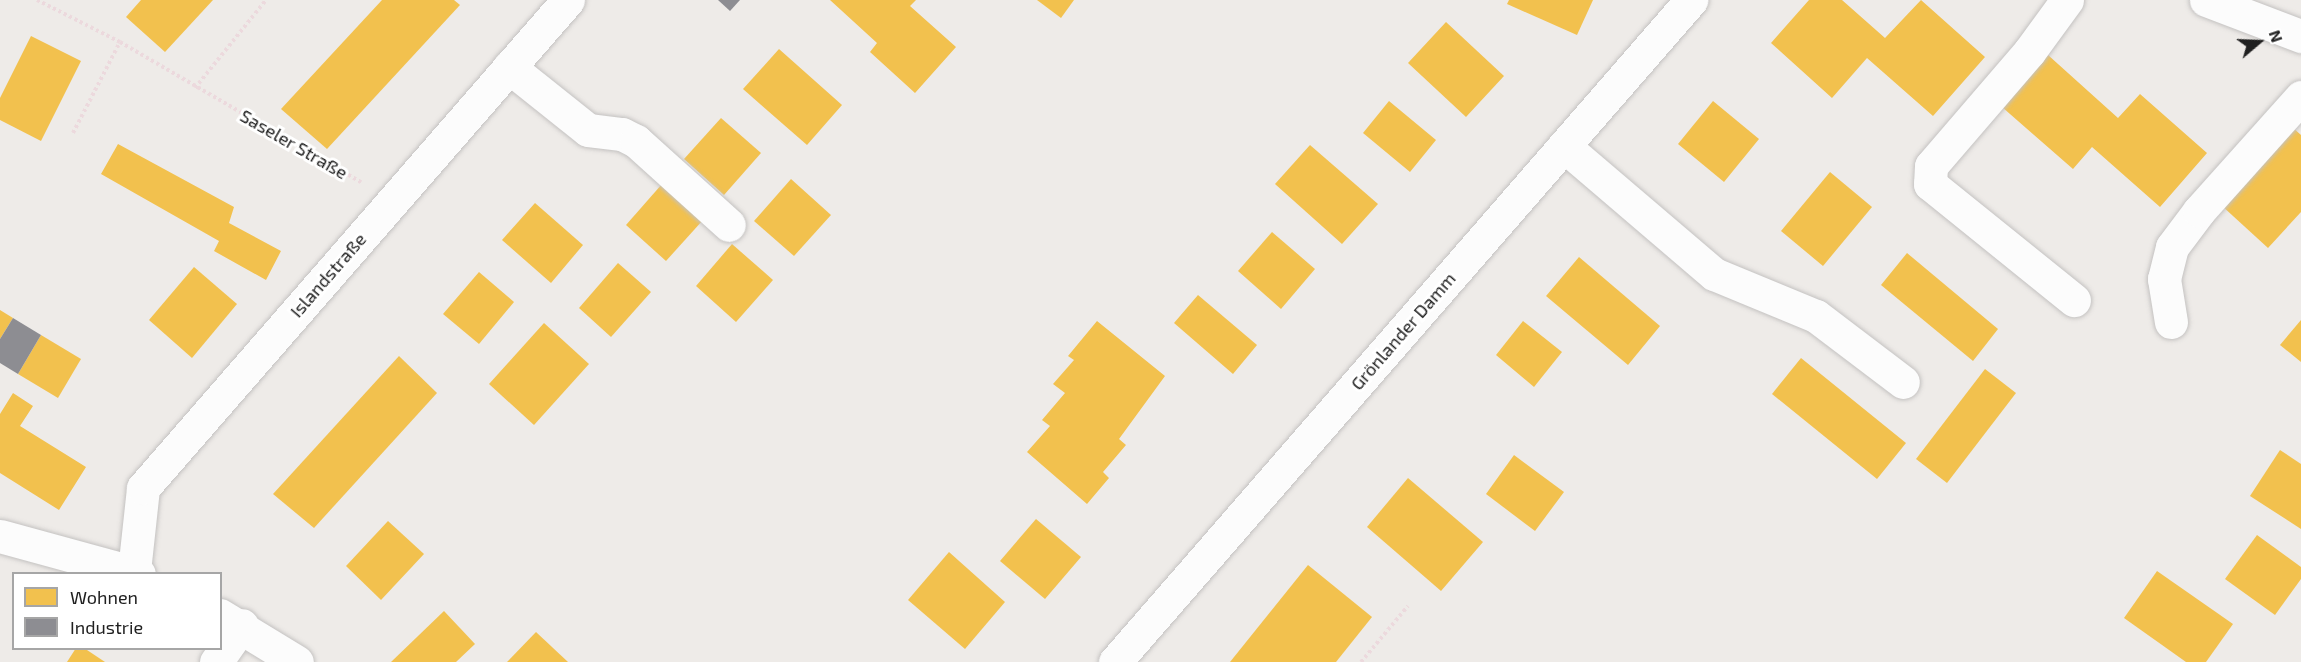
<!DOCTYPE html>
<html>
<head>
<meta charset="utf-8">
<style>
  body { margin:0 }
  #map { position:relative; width:2301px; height:662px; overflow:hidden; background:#eeebe8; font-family:"Exo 2",sans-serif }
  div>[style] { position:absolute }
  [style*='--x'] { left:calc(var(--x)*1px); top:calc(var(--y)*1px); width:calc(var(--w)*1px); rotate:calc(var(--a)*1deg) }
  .homes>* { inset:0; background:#f2c14e }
  .industry>* { inset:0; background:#8d8d92 }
  .path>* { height:4px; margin-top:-2px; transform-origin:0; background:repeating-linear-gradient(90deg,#ecd9dd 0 3px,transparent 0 6px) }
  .roads { filter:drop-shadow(0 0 2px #c4c2c1) drop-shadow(0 0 2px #c4c2c1) }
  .minor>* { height:33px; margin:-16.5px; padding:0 16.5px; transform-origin:16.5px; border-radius:16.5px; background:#fcfcfc }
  span { translate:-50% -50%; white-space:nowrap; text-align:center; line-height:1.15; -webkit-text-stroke:6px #fff; paint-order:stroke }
  .street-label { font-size:18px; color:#202020 }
  .legend { position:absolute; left:12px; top:572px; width:210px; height:78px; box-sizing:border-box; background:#fff; border:2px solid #a6a6a6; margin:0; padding:8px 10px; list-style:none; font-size:18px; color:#202020 }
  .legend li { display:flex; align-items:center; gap:12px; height:30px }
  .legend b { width:30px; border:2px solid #a6a6a6 }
  .north { position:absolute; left:2229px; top:12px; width:60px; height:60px; -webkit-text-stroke:4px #fff; paint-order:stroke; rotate:71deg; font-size:16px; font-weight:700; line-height:24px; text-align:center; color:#202020 }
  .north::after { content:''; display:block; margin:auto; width:21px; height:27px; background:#202020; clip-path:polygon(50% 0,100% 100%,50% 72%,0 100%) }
</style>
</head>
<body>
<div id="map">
  <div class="homes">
    <div style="clip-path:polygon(141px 0,213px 0,165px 52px,126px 17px)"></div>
    <div style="clip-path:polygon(382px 0,454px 0,460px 5px,327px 149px,281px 109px)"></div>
    <div style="clip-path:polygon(830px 0,916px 0,910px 6px,956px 47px,915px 93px,870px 52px,877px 43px)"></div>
    <div style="clip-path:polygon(1037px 0,1074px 0,1061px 18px)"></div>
    <div style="clip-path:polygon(1509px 0,1593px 0,1577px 35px,1507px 4px)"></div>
    <div style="clip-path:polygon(1809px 0,1842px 0,1885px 38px,1921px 0,1985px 57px,1933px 116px,1867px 58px,1832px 98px,1771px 43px)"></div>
    <div style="clip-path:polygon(1446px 22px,1504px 76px,1466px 117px,1408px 63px)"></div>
    <div style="clip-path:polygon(31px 36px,81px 61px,41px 141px,0 120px,0 98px)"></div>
    <div style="clip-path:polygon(779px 49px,842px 105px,807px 145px,743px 89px)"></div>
    <div style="clip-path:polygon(2048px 55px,2118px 118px,2140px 94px,2207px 153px,2160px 207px,2092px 147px,2073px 169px,2002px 107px)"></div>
    <div style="clip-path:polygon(1389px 101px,1436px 140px,1410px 172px,1363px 133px)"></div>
    <div style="clip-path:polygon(1713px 101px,1759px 139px,1724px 182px,1678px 144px)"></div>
    <div style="clip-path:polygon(721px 118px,761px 153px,724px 195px,684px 159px)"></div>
    <div style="clip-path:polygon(2292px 127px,2301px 135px,2301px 212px,2268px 248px,2221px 205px)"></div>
    <div style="clip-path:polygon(118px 144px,234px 207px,229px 223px,281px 251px,266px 280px,214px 251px,219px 241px,101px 174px)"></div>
    <div style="clip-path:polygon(1310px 145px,1378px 204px,1342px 244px,1275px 184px)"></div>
    <div style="clip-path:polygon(1830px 172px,1872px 207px,1823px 266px,1781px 231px)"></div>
    <div style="clip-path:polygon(791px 179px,831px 215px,794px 256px,754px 221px)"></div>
    <div style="clip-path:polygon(662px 184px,703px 220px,666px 261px,626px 225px)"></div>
    <div style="clip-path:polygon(535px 203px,583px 245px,551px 283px,502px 240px)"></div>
    <div style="clip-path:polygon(1272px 232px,1315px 269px,1281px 309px,1238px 271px)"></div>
    <div style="clip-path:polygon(732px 244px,773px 280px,736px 322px,696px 286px)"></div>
    <div style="clip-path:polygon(1907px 253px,1998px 329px,1973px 361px,1881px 285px)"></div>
    <div style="clip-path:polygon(1579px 257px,1660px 326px,1628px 365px,1546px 296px)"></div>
    <div style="clip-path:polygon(618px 263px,651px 292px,611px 337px,579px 308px)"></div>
    <div style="clip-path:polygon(194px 267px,237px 304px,192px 358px,149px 320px)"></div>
    <div style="clip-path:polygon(479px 272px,514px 302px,479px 344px,443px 314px)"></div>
    <div style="clip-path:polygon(1198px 295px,1257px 345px,1233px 374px,1174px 323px)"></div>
    <div style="clip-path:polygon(0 310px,13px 318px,0 339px)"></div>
    <div style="clip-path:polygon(2301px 320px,2301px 362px,2280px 345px)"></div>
    <div style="clip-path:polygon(1097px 321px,1165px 376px,1119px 439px,1126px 445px,1103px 472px,1109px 478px,1087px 504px,1027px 452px,1050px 426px,1042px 420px,1065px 393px,1053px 384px,1074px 360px,1068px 356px)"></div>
    <div style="clip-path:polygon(1523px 321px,1562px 352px,1534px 387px,1496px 355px)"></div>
    <div style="clip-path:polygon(544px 323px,589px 364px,534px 425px,489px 384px)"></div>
    <div style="clip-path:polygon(41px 335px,81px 359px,58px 398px,18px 374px)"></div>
    <div style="clip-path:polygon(399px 356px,437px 393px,314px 528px,273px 494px)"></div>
    <div style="clip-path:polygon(1801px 358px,1906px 443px,1877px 479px,1772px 394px)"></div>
    <div style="clip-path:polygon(1985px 369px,2016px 393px,1947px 483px,1916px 459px)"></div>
    <div style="clip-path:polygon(13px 393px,33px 406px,20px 426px,86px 467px,59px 510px,0 473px,0 414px)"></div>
    <div style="clip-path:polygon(2280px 450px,2301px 464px,2301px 529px,2250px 496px)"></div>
    <div style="clip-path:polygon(1514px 455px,1564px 492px,1535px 531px,1486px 494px)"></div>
    <div style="clip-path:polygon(1408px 478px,1483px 542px,1441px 591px,1367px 527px)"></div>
    <div style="clip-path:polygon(1036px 519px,1081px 557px,1045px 599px,1000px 561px)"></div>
    <div style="clip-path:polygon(388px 521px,424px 554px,381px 600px,346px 566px)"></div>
    <div style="clip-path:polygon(2257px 535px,2301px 567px,2301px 579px,2275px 615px,2225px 579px)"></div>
    <div style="clip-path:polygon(949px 552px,1005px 602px,965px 649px,908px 600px)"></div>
    <div style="clip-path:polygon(1308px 565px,1372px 617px,1336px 662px,1230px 662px)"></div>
    <div style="clip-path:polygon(2157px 571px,2233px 624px,2206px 662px,2186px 662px,2124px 618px)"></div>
    <div style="clip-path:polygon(444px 611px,475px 644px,456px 662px,391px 662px)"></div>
    <div style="clip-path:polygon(536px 632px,568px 662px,507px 662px)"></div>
    <div style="clip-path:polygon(76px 648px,84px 648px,105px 662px,67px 662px)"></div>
  </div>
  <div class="industry">
    <div style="clip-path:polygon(718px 0,740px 0,730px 11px)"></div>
    <div style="clip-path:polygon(13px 318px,41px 335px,18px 374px,0 363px,0 339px)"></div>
  </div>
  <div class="path">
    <div style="--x:37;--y:0;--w:93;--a:26.8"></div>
    <div style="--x:120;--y:42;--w:279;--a:30.2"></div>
    <div style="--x:195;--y:88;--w:113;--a:-51.1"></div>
    <div style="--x:73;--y:133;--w:102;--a:-62.7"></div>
    <div style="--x:1361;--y:662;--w:73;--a:-50"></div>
  </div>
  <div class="roads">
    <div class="minor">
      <div style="--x:2067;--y:0;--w:64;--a:126.2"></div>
      <div style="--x:2029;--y:52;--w:150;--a:130.7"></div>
      <div style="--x:1931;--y:166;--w:18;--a:93"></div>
      <div style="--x:1930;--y:184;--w:185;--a:38.9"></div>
      <div style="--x:2206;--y:0;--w:102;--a:20.8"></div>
      <div style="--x:509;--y:67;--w:101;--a:38.6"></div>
      <div style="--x:588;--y:130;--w:34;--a:7"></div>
      <div style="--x:622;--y:134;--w:16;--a:27"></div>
      <div style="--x:636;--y:141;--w:125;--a:42.1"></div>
      <div style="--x:1564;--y:146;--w:197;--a:40.5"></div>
      <div style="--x:1714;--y:274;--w:110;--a:22.4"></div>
      <div style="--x:1816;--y:316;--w:109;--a:37.2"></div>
      <div style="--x:2171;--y:322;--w:44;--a:-99.2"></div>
      <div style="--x:2164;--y:279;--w:33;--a:-76"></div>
      <div style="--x:2172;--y:247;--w:45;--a:-53.1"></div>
      <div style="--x:2199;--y:211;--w:153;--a:-48.2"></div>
      <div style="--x:0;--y:536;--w:144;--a:15.3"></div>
      <div style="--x:134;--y:571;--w:83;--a:-83.8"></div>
      <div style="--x:143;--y:488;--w:647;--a:-48.95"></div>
      <div style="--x:220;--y:615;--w:90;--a:31.4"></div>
      <div style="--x:216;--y:662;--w:45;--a:-54.9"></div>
      <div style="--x:1115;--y:662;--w:878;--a:-48.97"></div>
    </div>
  </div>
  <div class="street-label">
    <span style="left:294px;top:144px;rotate:30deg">Saseler Straße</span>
    <span style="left:328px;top:275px;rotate:-49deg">Islandstraße</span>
    <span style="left:1403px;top:331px;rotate:-49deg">Grönlander Damm</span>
  </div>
  <ul class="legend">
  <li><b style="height:16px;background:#f2c14e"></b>Wohnen</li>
  <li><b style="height:16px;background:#8d8d92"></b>Industrie</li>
  </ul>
  <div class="north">N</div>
</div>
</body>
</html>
